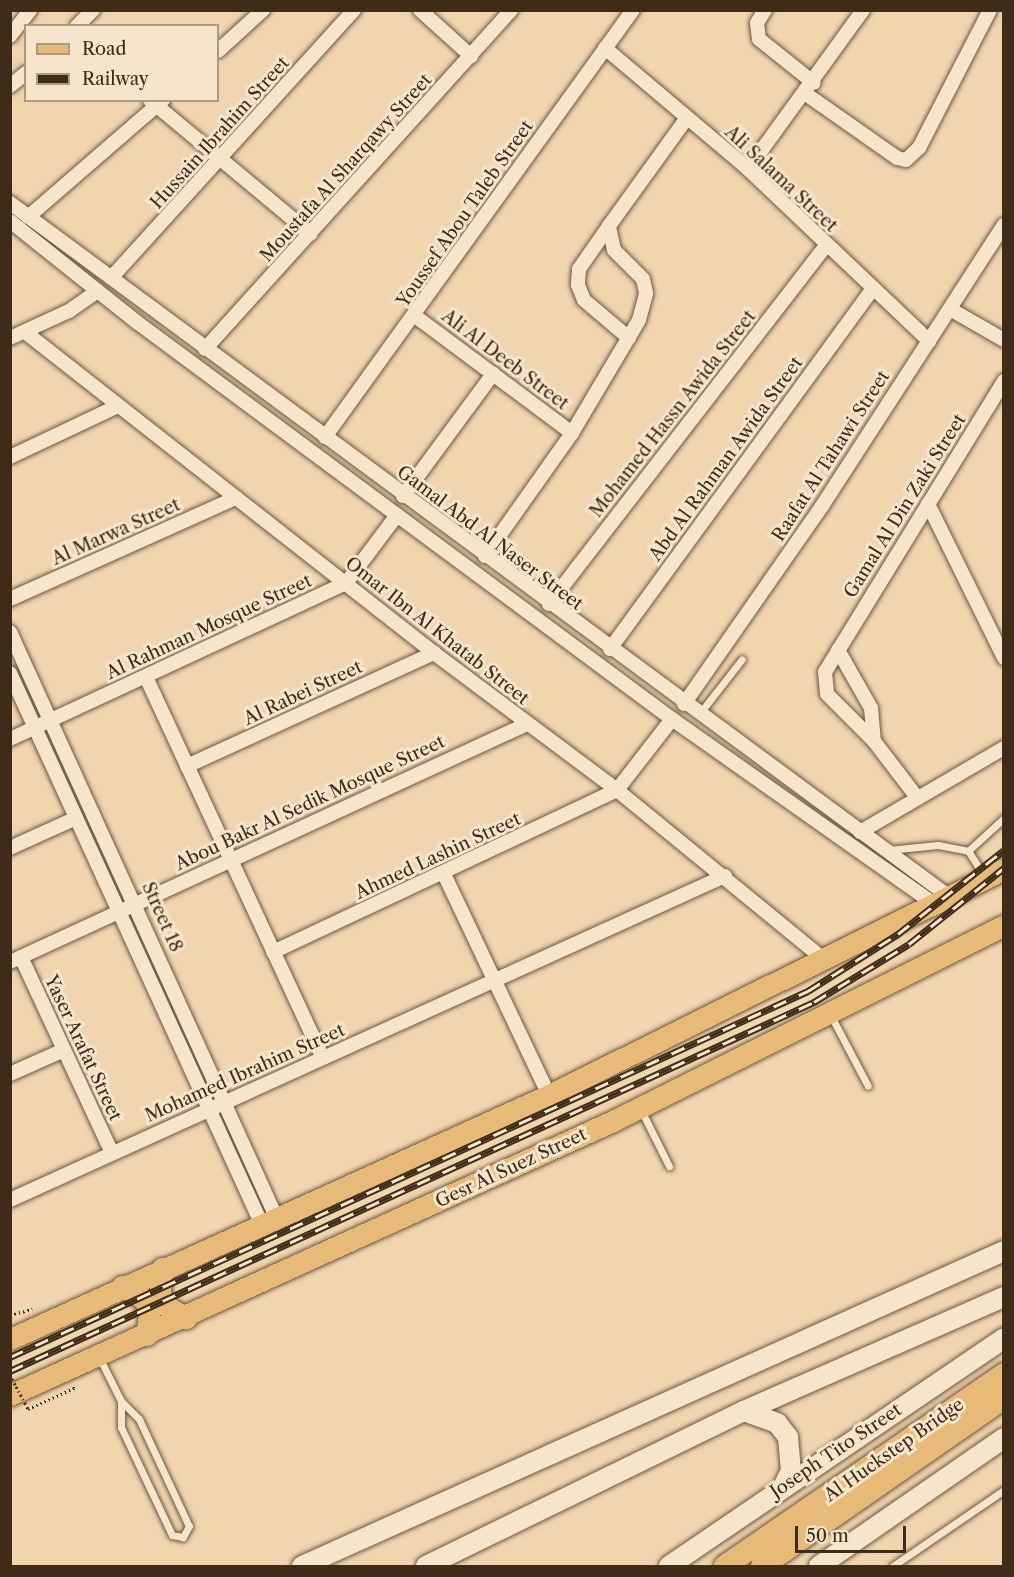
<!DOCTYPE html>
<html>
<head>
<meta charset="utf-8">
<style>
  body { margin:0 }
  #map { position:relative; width:1014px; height:1577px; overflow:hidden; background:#f1d5af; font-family:"Libre Caslon Text",serif }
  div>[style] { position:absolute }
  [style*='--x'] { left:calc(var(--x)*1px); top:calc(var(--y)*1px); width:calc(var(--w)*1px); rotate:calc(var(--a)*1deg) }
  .path>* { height:3px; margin-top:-1.5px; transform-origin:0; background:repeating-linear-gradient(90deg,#3f2c18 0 1.5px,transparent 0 4.5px) }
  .roads { filter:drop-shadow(0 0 2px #6c563e) drop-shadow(0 0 2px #6c563e) }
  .service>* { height:7px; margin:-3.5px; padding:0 3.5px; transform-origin:3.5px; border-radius:3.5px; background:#f6e4cb }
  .minor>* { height:14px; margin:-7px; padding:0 7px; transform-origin:7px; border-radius:7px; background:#f6e4cb }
  .secondary>* { height:20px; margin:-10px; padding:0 10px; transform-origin:10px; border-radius:10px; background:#f6e4cb }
  .primary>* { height:21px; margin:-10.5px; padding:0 10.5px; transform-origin:10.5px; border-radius:10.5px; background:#e8ba78 }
  .trunk>* { height:22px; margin:-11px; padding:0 11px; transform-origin:11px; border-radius:11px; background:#e8ba78 }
  .rail>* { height:7px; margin-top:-3.5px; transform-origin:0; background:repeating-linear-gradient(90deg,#f6e4cb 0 14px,#3f2c18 0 28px); box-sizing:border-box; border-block:2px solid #3f2c18 }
  .path-bridge>* { height:3px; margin-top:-1.5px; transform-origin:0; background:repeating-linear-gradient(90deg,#3f2c18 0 1.5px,transparent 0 4.5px) }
  span { translate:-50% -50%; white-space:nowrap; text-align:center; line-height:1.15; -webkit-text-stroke:6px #f6e4cb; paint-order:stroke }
  .street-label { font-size:18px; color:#3f2c18 }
  .frame { position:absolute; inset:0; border:12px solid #3f2c18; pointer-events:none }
  .legend { position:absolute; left:24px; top:24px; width:195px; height:78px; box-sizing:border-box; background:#f6e4cb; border:2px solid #ad9a83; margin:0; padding:8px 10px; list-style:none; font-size:18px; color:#3f2c18 }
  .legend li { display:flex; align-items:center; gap:12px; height:30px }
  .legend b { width:30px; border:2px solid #ad9a83 }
  .scale { position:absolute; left:795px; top:1526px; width:111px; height:27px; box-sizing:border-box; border:3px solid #3f2c18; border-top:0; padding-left:8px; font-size:18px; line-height:21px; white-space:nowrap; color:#3f2c18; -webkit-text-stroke:4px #f6e4cb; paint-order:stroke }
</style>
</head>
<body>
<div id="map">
  <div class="path">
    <div style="--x:10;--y:1315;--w:23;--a:-15"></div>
    <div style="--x:28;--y:1409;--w:51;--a:-24.5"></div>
    <div style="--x:74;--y:1388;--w:4;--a:-117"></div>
  </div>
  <div class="roads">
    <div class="service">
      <div style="--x:700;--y:713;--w:68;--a:-52.1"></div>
      <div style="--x:888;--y:850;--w:50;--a:-5.7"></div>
      <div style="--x:938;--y:845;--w:31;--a:11"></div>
      <div style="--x:985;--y:877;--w:31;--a:-123"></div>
      <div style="--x:968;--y:851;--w:49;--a:-42.5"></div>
      <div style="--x:830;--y:1014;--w:81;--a:62.2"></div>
      <div style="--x:641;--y:1110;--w:63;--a:63.4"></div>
      <div style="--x:99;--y:1357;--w:49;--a:63.4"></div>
      <div style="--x:121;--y:1401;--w:25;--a:45"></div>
      <div style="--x:139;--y:1419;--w:118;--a:65"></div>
      <div style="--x:189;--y:1526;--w:13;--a:119"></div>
      <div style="--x:183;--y:1537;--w:11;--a:-170"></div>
      <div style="--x:172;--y:1535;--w:119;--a:-115.3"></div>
      <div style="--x:121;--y:1427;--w:26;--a:-90"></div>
      <div style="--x:893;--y:1566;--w:135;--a:-34.4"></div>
    </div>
    <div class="minor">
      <div style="--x:420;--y:10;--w:69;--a:42"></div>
      <div style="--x:765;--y:10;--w:15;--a:122"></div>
      <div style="--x:757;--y:23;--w:16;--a:83"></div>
      <div style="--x:759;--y:39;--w:70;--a:38.7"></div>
      <div style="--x:77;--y:26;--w:23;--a:-45"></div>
      <div style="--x:10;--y:36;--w:33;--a:-52"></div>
      <div style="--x:605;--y:48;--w:187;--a:40.2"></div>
      <div style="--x:748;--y:169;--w:250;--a:43.5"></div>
      <div style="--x:218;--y:51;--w:61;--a:-42.3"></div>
      <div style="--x:10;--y:86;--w:21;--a:-39"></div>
      <div style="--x:806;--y:94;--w:111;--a:35.1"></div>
      <div style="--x:897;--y:158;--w:9;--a:13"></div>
      <div style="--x:906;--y:160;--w:18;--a:-43"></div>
      <div style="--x:919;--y:148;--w:155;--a:-62.8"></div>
      <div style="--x:150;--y:100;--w:209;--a:39.8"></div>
      <div style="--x:748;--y:169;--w:196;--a:-54.1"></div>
      <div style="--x:10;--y:203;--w:1170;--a:36.45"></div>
      <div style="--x:28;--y:217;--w:179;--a:-40.9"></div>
      <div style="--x:10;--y:221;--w:164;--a:38.6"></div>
      <div style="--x:138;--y:323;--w:665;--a:36.56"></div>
      <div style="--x:672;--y:719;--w:323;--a:35.2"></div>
      <div style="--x:609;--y:226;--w:52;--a:124.9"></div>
      <div style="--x:579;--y:269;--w:16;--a:94"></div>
      <div style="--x:578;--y:285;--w:16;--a:68"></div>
      <div style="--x:584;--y:300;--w:59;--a:40.2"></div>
      <div style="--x:111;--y:278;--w:362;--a:-47.8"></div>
      <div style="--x:950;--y:309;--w:62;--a:29.9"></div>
      <div style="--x:415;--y:316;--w:196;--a:36.7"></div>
      <div style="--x:25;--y:332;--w:520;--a:38.13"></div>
      <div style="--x:434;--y:653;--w:229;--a:36.8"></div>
      <div style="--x:617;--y:790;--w:269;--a:39.3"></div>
      <div style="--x:10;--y:338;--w:65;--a:-24.6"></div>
      <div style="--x:69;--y:311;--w:35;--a:-35"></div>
      <div style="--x:205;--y:349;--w:457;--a:-47.9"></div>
      <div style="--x:325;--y:437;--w:526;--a:-54.2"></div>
      <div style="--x:10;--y:457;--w:119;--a:-25.3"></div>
      <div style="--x:403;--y:496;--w:152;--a:-53.6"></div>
      <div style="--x:928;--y:504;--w:172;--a:63.7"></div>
      <div style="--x:485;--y:556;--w:151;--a:-54.7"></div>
      <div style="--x:572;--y:433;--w:131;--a:-59.3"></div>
      <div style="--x:639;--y:320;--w:28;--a:-75"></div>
      <div style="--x:646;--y:293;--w:14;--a:-102"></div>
      <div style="--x:643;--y:279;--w:41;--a:-135"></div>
      <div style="--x:614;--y:250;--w:25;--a:-102"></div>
      <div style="--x:609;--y:226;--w:133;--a:-54.2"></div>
      <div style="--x:10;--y:599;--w:248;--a:-24.1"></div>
      <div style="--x:549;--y:604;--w:453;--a:-52.3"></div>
      <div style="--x:10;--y:632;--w:645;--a:65.54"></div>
      <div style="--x:610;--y:649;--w:443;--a:-53.9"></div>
      <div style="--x:838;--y:650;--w:67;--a:60.4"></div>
      <div style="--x:871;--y:708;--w:33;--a:85"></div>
      <div style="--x:10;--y:673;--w:607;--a:65.46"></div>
      <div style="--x:146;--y:677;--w:419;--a:65.1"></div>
      <div style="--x:684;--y:704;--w:241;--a:-55.1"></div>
      <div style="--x:822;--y:506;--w:335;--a:-57.1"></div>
      <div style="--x:10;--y:739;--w:370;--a:-24.9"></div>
      <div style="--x:346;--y:583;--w:85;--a:-53.1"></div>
      <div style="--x:187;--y:766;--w:272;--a:-24.6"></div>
      <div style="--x:916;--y:796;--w:69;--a:-127.4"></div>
      <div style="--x:874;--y:741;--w:66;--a:-135"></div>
      <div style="--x:827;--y:694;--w:22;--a:-95"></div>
      <div style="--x:825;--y:672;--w:342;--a:-58.4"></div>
      <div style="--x:860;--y:832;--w:167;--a:-30.3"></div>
      <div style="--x:10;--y:848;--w:72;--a:-24.4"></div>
      <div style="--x:444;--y:874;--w:245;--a:64.6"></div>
      <div style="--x:273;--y:952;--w:380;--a:-25.2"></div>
      <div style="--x:617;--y:790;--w:90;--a:-52.2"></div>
      <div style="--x:21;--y:957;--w:216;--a:65.1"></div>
      <div style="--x:10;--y:962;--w:569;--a:-24.72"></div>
      <div style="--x:10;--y:1074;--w:59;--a:-24"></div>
      <div style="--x:10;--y:1200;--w:785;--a:-24.38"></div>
    </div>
    <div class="secondary">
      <div style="--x:744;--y:1411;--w:35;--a:20"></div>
      <div style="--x:777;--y:1423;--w:18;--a:52"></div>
      <div style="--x:788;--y:1437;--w:34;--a:85"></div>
      <div style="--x:791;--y:1471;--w:18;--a:117"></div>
      <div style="--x:302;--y:1566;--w:769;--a:-24.17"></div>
      <div style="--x:426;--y:1566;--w:354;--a:-26"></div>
      <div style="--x:744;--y:1411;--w:284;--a:-23.7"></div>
      <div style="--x:669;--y:1566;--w:405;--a:-34.2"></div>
      <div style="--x:819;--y:1566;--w:225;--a:-34.7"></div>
    </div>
    <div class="primary">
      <div style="--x:162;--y:1268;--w:25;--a:95"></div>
      <div style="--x:160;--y:1293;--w:13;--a:67"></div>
      <div style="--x:165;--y:1305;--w:25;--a:32"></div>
      <div style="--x:122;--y:1286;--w:26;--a:31"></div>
      <div style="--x:144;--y:1299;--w:13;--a:67"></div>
      <div style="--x:149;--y:1311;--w:24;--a:95"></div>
      <div style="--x:10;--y:1339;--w:592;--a:-24.36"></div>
      <div style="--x:549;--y:1095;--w:508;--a:-26.41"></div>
      <div style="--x:10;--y:1395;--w:665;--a:-24.44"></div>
      <div style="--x:615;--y:1120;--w:435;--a:-26.6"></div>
    </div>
    <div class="trunk">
      <div style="--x:725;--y:1566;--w:339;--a:-34.5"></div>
      <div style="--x:762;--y:1566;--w:295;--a:-34.8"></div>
    </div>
  </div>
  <div class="rail">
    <div style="--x:10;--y:1357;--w:878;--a:-24.64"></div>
    <div style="--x:808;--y:991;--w:107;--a:-32.3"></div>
    <div style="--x:898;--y:934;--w:135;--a:-38.4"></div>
    <div style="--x:10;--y:1371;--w:885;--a:-24.65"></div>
    <div style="--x:814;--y:1002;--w:111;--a:-31.4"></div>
    <div style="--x:909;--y:944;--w:122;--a:-38.7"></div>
  </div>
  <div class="path-bridge">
    <div style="--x:10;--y:1375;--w:38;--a:62"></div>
  </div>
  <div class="street-label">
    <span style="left:220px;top:133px;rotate:-48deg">Hussain Ibrahim Street</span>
    <span style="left:346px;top:168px;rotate:-48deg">Moustafa Al Sharqawy Street</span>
    <span style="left:781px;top:179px;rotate:43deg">Ali Salama Street</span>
    <span style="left:465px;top:214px;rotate:-55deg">Youssef Abou Taleb Street</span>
    <span style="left:505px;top:360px;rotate:37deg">Ali Al Deeb Street</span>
    <span style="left:673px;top:414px;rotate:-52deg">Mohamed Hassn Awida Street</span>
    <span style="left:831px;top:456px;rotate:-57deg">Raafat Al Tahawi Street</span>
    <span style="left:726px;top:459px;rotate:-54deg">Abd Al Rahman Awida Street</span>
    <span style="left:905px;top:506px;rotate:-58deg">Gamal Al Din Zaki Street</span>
    <span style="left:116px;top:532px;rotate:-24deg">Al Marwa Street</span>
    <span style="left:490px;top:538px;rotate:37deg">Gamal Abd Al Naser Street</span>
    <span style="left:209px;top:627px;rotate:-25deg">Al Rahman Mosque Street</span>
    <span style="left:437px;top:631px;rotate:38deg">Omar Ibn Al Khatab Street</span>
    <span style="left:303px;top:693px;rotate:-25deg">Al Rabei Street</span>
    <span style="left:310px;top:803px;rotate:-25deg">Abou Bakr Al Sedik Mosque Street</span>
    <span style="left:438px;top:856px;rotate:-25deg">Ahmed Lashin Street</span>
    <span style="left:162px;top:917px;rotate:66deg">Street 18</span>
    <span style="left:83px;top:1048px;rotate:65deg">Yaser Arafat Street</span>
    <span style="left:245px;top:1073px;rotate:-24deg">Mohamed Ibrahim Street</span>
    <span style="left:511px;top:1168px;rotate:-25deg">Gesr Al Suez Street</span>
    <span style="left:894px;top:1450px;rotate:-35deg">Al Huckstep Bridge</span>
    <span style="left:836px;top:1451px;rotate:-34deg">Joseph Tito Street</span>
  </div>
  <div class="frame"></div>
  <ul class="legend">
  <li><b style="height:8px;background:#e8ba78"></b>Road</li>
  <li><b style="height:8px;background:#3f2c18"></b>Railway</li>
  </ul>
  <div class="scale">50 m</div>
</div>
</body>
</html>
